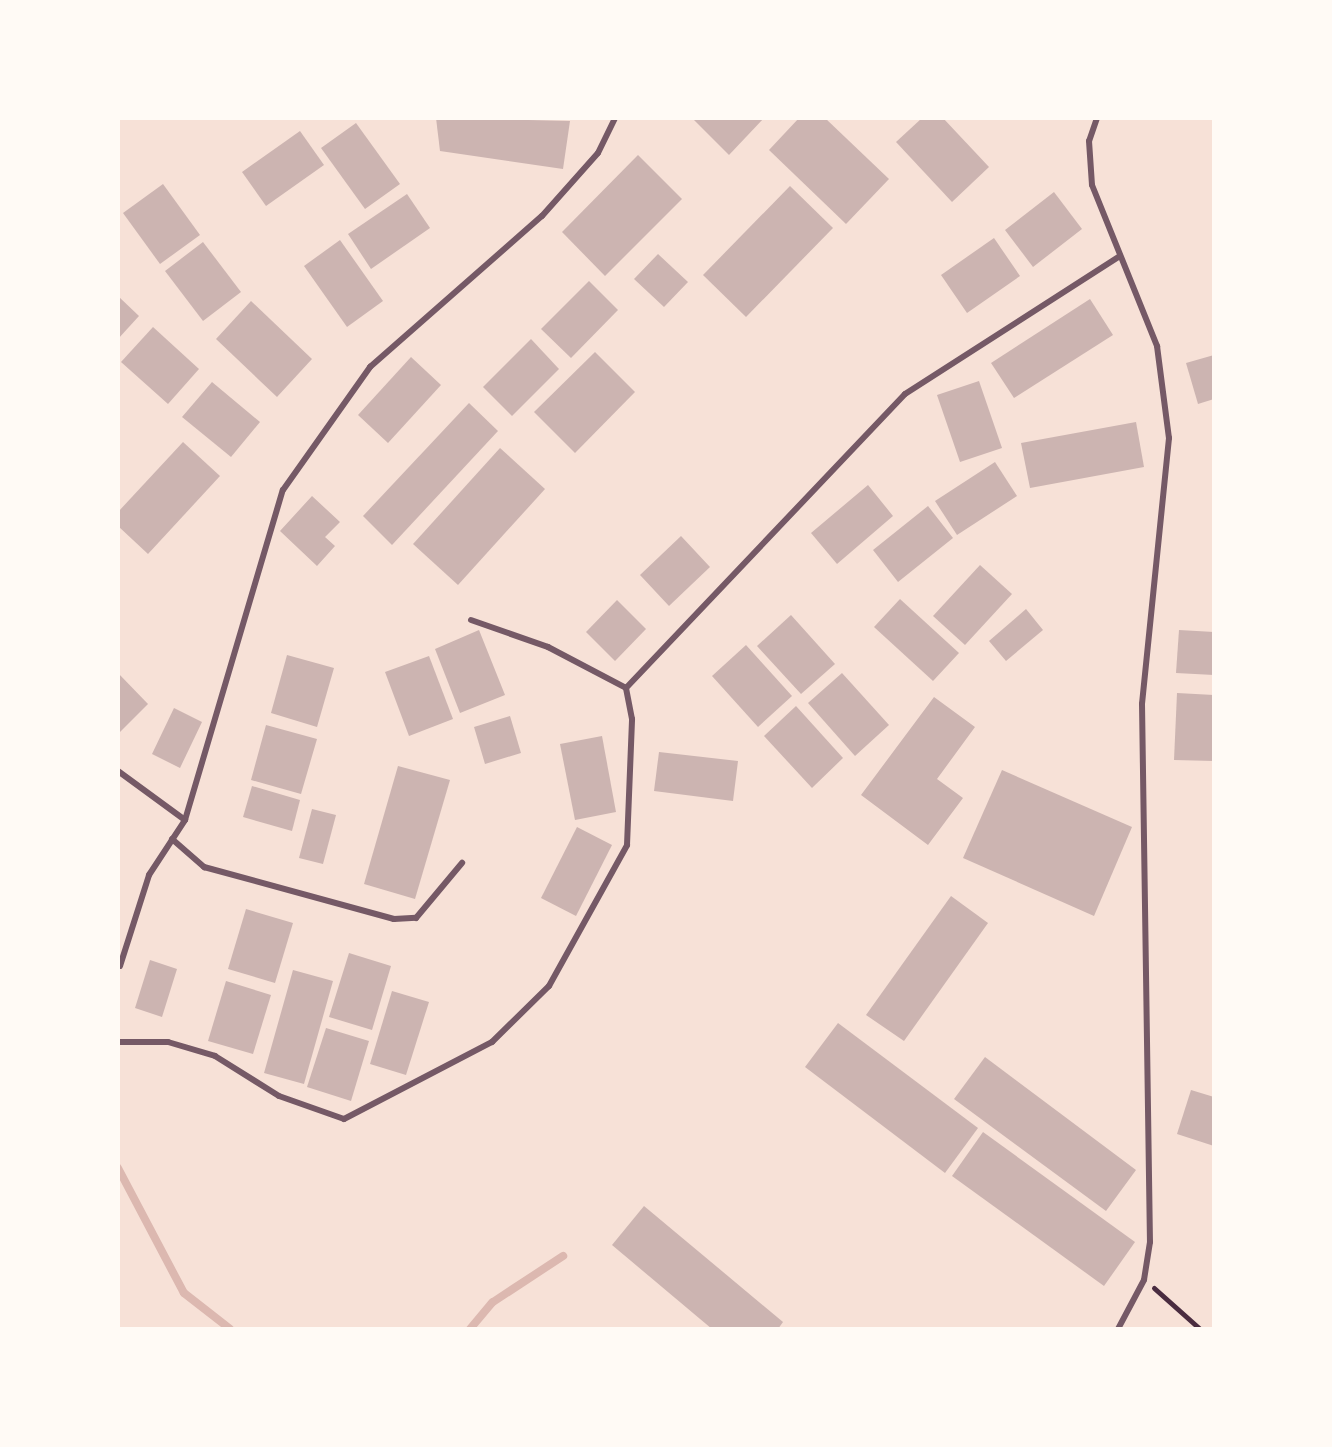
<!DOCTYPE html>
<html>
<head>
<meta charset="utf-8">
<style>
  body { margin:0 }
  #map { position:relative; width:1332px; height:1447px; overflow:hidden; background:#f7e1d7; font-family:Figtree,sans-serif }
  div>[style] { position:absolute }
  [style*='--x'] { left:calc(var(--x)*1px); top:calc(var(--y)*1px); width:calc(var(--w)*1px); rotate:calc(var(--a)*1deg) }
  .stream>* { height:8px; margin:-4px; padding:0 4px; transform-origin:4px; border-radius:4px; background:#dcb8b0 }
  .building>* { inset:0; background:#ccb4b1 }
  .path>* { height:5px; margin:-2.5px; padding:0 2.5px; transform-origin:2.5px; border-radius:2.5px; background:#4a2c40 }
  .service>* { height:6px; margin:-3px; padding:0 3px; transform-origin:3px; border-radius:3px; background:#755966 }
  span { translate:-50% -50%; white-space:nowrap; text-align:center; line-height:1.15; -webkit-text-stroke:8px #fffaf5; paint-order:stroke }
  .frame { position:absolute; inset:0; border:120px solid #fffaf5; pointer-events:none }
</style>
</head>
<body>
<div id="map">
  <div class="stream">
    <div style="--x:118;--y:1168;--w:141;--a:62.2"></div>
    <div style="--x:184;--y:1293;--w:58;--a:38"></div>
    <div style="--x:470;--y:1329;--w:35;--a:-50"></div>
    <div style="--x:493;--y:1302;--w:84;--a:-33.3"></div>
  </div>
  <div class="building">
    <div style="clip-path:polygon(436px 118px,570px 121px,563px 169px,440px 151px)"></div>
    <div style="clip-path:polygon(692px 118px,764px 118px,729px 155px)"></div>
    <div style="clip-path:polygon(799px 118px,825px 118px,889px 179px,846px 224px,769px 150px)"></div>
    <div style="clip-path:polygon(922px 118px,943px 118px,989px 167px,952px 202px,896px 142px)"></div>
    <div style="clip-path:polygon(356px 123px,400px 184px,365px 209px,321px 148px)"></div>
    <div style="clip-path:polygon(300px 131px,324px 165px,266px 206px,242px 172px)"></div>
    <div style="clip-path:polygon(638px 155px,682px 199px,605px 276px,562px 232px)"></div>
    <div style="clip-path:polygon(163px 184px,200px 235px,160px 264px,123px 213px)"></div>
    <div style="clip-path:polygon(790px 186px,833px 228px,746px 317px,703px 275px)"></div>
    <div style="clip-path:polygon(1054px 192px,1082px 229px,1033px 267px,1005px 230px)"></div>
    <div style="clip-path:polygon(407px 194px,430px 228px,371px 269px,348px 234px)"></div>
    <div style="clip-path:polygon(994px 238px,1020px 276px,967px 313px,941px 275px)"></div>
    <div style="clip-path:polygon(340px 240px,383px 301px,347px 327px,304px 266px)"></div>
    <div style="clip-path:polygon(203px 242px,241px 292px,203px 321px,165px 271px)"></div>
    <div style="clip-path:polygon(658px 254px,688px 282px,664px 307px,634px 279px)"></div>
    <div style="clip-path:polygon(589px 281px,618px 310px,571px 358px,541px 329px)"></div>
    <div style="clip-path:polygon(118px 296px,139px 316px,118px 339px)"></div>
    <div style="clip-path:polygon(1090px 299px,1113px 335px,1014px 398px,991px 363px)"></div>
    <div style="clip-path:polygon(251px 301px,312px 359px,277px 397px,216px 339px)"></div>
    <div style="clip-path:polygon(153px 327px,199px 369px,168px 404px,121px 362px)"></div>
    <div style="clip-path:polygon(531px 339px,559px 369px,512px 416px,483px 387px)"></div>
    <div style="clip-path:polygon(595px 352px,635px 392px,575px 453px,534px 412px)"></div>
    <div style="clip-path:polygon(1214px 355px,1214px 399px,1198px 404px,1186px 363px)"></div>
    <div style="clip-path:polygon(411px 357px,441px 385px,388px 443px,358px 415px)"></div>
    <div style="clip-path:polygon(979px 381px,1002px 448px,960px 462px,937px 395px)"></div>
    <div style="clip-path:polygon(212px 382px,260px 422px,231px 457px,182px 417px)"></div>
    <div style="clip-path:polygon(469px 403px,498px 431px,392px 545px,363px 516px)"></div>
    <div style="clip-path:polygon(1136px 422px,1144px 467px,1030px 488px,1021px 443px)"></div>
    <div style="clip-path:polygon(183px 442px,220px 476px,148px 554px,118px 526px,118px 512px)"></div>
    <div style="clip-path:polygon(500px 448px,545px 489px,458px 585px,413px 544px)"></div>
    <div style="clip-path:polygon(995px 462px,1017px 496px,957px 535px,935px 501px)"></div>
    <div style="clip-path:polygon(868px 485px,893px 516px,837px 564px,811px 533px)"></div>
    <div style="clip-path:polygon(312px 496px,340px 522px,325px 537px,335px 546px,317px 566px,280px 531px)"></div>
    <div style="clip-path:polygon(928px 506px,953px 538px,898px 582px,873px 550px)"></div>
    <div style="clip-path:polygon(681px 536px,710px 567px,669px 606px,640px 575px)"></div>
    <div style="clip-path:polygon(980px 565px,1012px 594px,965px 645px,933px 616px)"></div>
    <div style="clip-path:polygon(900px 599px,959px 653px,933px 681px,874px 627px)"></div>
    <div style="clip-path:polygon(617px 600px,646px 629px,615px 661px,586px 632px)"></div>
    <div style="clip-path:polygon(1026px 609px,1043px 630px,1006px 661px,989px 641px)"></div>
    <div style="clip-path:polygon(791px 615px,835px 664px,801px 694px,757px 646px)"></div>
    <div style="clip-path:polygon(479px 630px,505px 695px,460px 713px,435px 649px)"></div>
    <div style="clip-path:polygon(1179px 630px,1214px 632px,1214px 675px,1176px 673px)"></div>
    <div style="clip-path:polygon(746px 645px,792px 696px,758px 727px,712px 676px)"></div>
    <div style="clip-path:polygon(287px 655px,334px 668px,317px 727px,271px 713px)"></div>
    <div style="clip-path:polygon(429px 656px,453px 719px,409px 736px,385px 672px)"></div>
    <div style="clip-path:polygon(118px 673px,148px 704px,118px 734px)"></div>
    <div style="clip-path:polygon(842px 673px,889px 725px,855px 756px,808px 703px)"></div>
    <div style="clip-path:polygon(1177px 693px,1214px 695px,1214px 761px,1174px 760px)"></div>
    <div style="clip-path:polygon(934px 697px,975px 727px,937px 779px,963px 798px,928px 845px,861px 795px)"></div>
    <div style="clip-path:polygon(796px 706px,843px 758px,812px 788px,764px 736px)"></div>
    <div style="clip-path:polygon(174px 708px,202px 722px,180px 768px,152px 754px)"></div>
    <div style="clip-path:polygon(510px 716px,521px 753px,485px 764px,474px 727px)"></div>
    <div style="clip-path:polygon(266px 725px,317px 739px,301px 794px,251px 780px)"></div>
    <div style="clip-path:polygon(602px 736px,616px 812px,575px 820px,560px 744px)"></div>
    <div style="clip-path:polygon(659px 752px,738px 761px,733px 801px,654px 791px)"></div>
    <div style="clip-path:polygon(398px 766px,450px 780px,415px 899px,364px 884px)"></div>
    <div style="clip-path:polygon(1002px 770px,1132px 827px,1094px 916px,963px 858px)"></div>
    <div style="clip-path:polygon(252px 786px,300px 800px,292px 831px,243px 817px)"></div>
    <div style="clip-path:polygon(312px 809px,336px 815px,323px 864px,299px 858px)"></div>
    <div style="clip-path:polygon(577px 827px,612px 845px,576px 916px,541px 898px)"></div>
    <div style="clip-path:polygon(951px 896px,988px 923px,904px 1041px,866px 1015px)"></div>
    <div style="clip-path:polygon(246px 909px,293px 923px,275px 983px,228px 969px)"></div>
    <div style="clip-path:polygon(349px 953px,391px 966px,372px 1030px,329px 1017px)"></div>
    <div style="clip-path:polygon(150px 960px,177px 969px,162px 1017px,135px 1008px)"></div>
    <div style="clip-path:polygon(293px 970px,333px 981px,304px 1084px,264px 1073px)"></div>
    <div style="clip-path:polygon(226px 981px,271px 995px,253px 1054px,208px 1041px)"></div>
    <div style="clip-path:polygon(392px 991px,429px 1002px,406px 1075px,370px 1064px)"></div>
    <div style="clip-path:polygon(838px 1023px,978px 1128px,945px 1173px,805px 1067px)"></div>
    <div style="clip-path:polygon(326px 1028px,369px 1041px,351px 1101px,307px 1087px)"></div>
    <div style="clip-path:polygon(985px 1057px,1136px 1170px,1106px 1211px,954px 1099px)"></div>
    <div style="clip-path:polygon(1191px 1090px,1214px 1097px,1214px 1146px,1177px 1134px)"></div>
    <div style="clip-path:polygon(983px 1132px,1135px 1242px,1104px 1286px,952px 1176px)"></div>
    <div style="clip-path:polygon(644px 1206px,783px 1322px,778px 1329px,712px 1329px,612px 1245px)"></div>
  </div>
  <div class="path">
    <div style="--x:1154;--y:1288;--w:62;--a:41.7"></div>
  </div>
  <div class="service">
    <div style="--x:1097;--y:118;--w:24;--a:109"></div>
    <div style="--x:1089;--y:141;--w:44;--a:86.1"></div>
    <div style="--x:1092;--y:185;--w:174;--a:68"></div>
    <div style="--x:1157;--y:346;--w:93;--a:82.6"></div>
    <div style="--x:1169;--y:438;--w:267;--a:95.8"></div>
    <div style="--x:1142;--y:704;--w:538;--a:89.15"></div>
    <div style="--x:1150;--y:1242;--w:38;--a:99"></div>
    <div style="--x:1144;--y:1280;--w:55;--a:118"></div>
    <div style="--x:471;--y:620;--w:82;--a:19.3"></div>
    <div style="--x:548;--y:647;--w:88;--a:27.7"></div>
    <div style="--x:118;--y:771;--w:83;--a:36.2"></div>
    <div style="--x:172;--y:839;--w:43;--a:41.2"></div>
    <div style="--x:204;--y:867;--w:197;--a:15.3"></div>
    <div style="--x:394;--y:919;--w:22;--a:-3"></div>
    <div style="--x:416;--y:918;--w:72;--a:-50.1"></div>
    <div style="--x:120;--y:966;--w:96;--a:-72.3"></div>
    <div style="--x:149;--y:875;--w:66;--a:-56.8"></div>
    <div style="--x:185;--y:820;--w:344;--a:-73.5"></div>
    <div style="--x:283;--y:490;--w:151;--a:-54.7"></div>
    <div style="--x:370;--y:367;--w:229;--a:-41.3"></div>
    <div style="--x:542;--y:216;--w:84;--a:-48.4"></div>
    <div style="--x:598;--y:153;--w:39;--a:-64"></div>
    <div style="--x:118;--y:1042;--w:50;--a:0"></div>
    <div style="--x:168;--y:1042;--w:49;--a:16.6"></div>
    <div style="--x:215;--y:1056;--w:75;--a:32"></div>
    <div style="--x:279;--y:1096;--w:69;--a:19.5"></div>
    <div style="--x:344;--y:1119;--w:167;--a:-27.5"></div>
    <div style="--x:492;--y:1042;--w:80;--a:-44.5"></div>
    <div style="--x:549;--y:986;--w:161;--a:-61"></div>
    <div style="--x:627;--y:845;--w:126;--a:-87.7"></div>
    <div style="--x:632;--y:719;--w:32;--a:-101"></div>
    <div style="--x:626;--y:688;--w:405;--a:-46.5"></div>
    <div style="--x:905;--y:394;--w:255;--a:-32.7"></div>
  </div>
  <div class="frame"></div>
</div>
</body>
</html>
